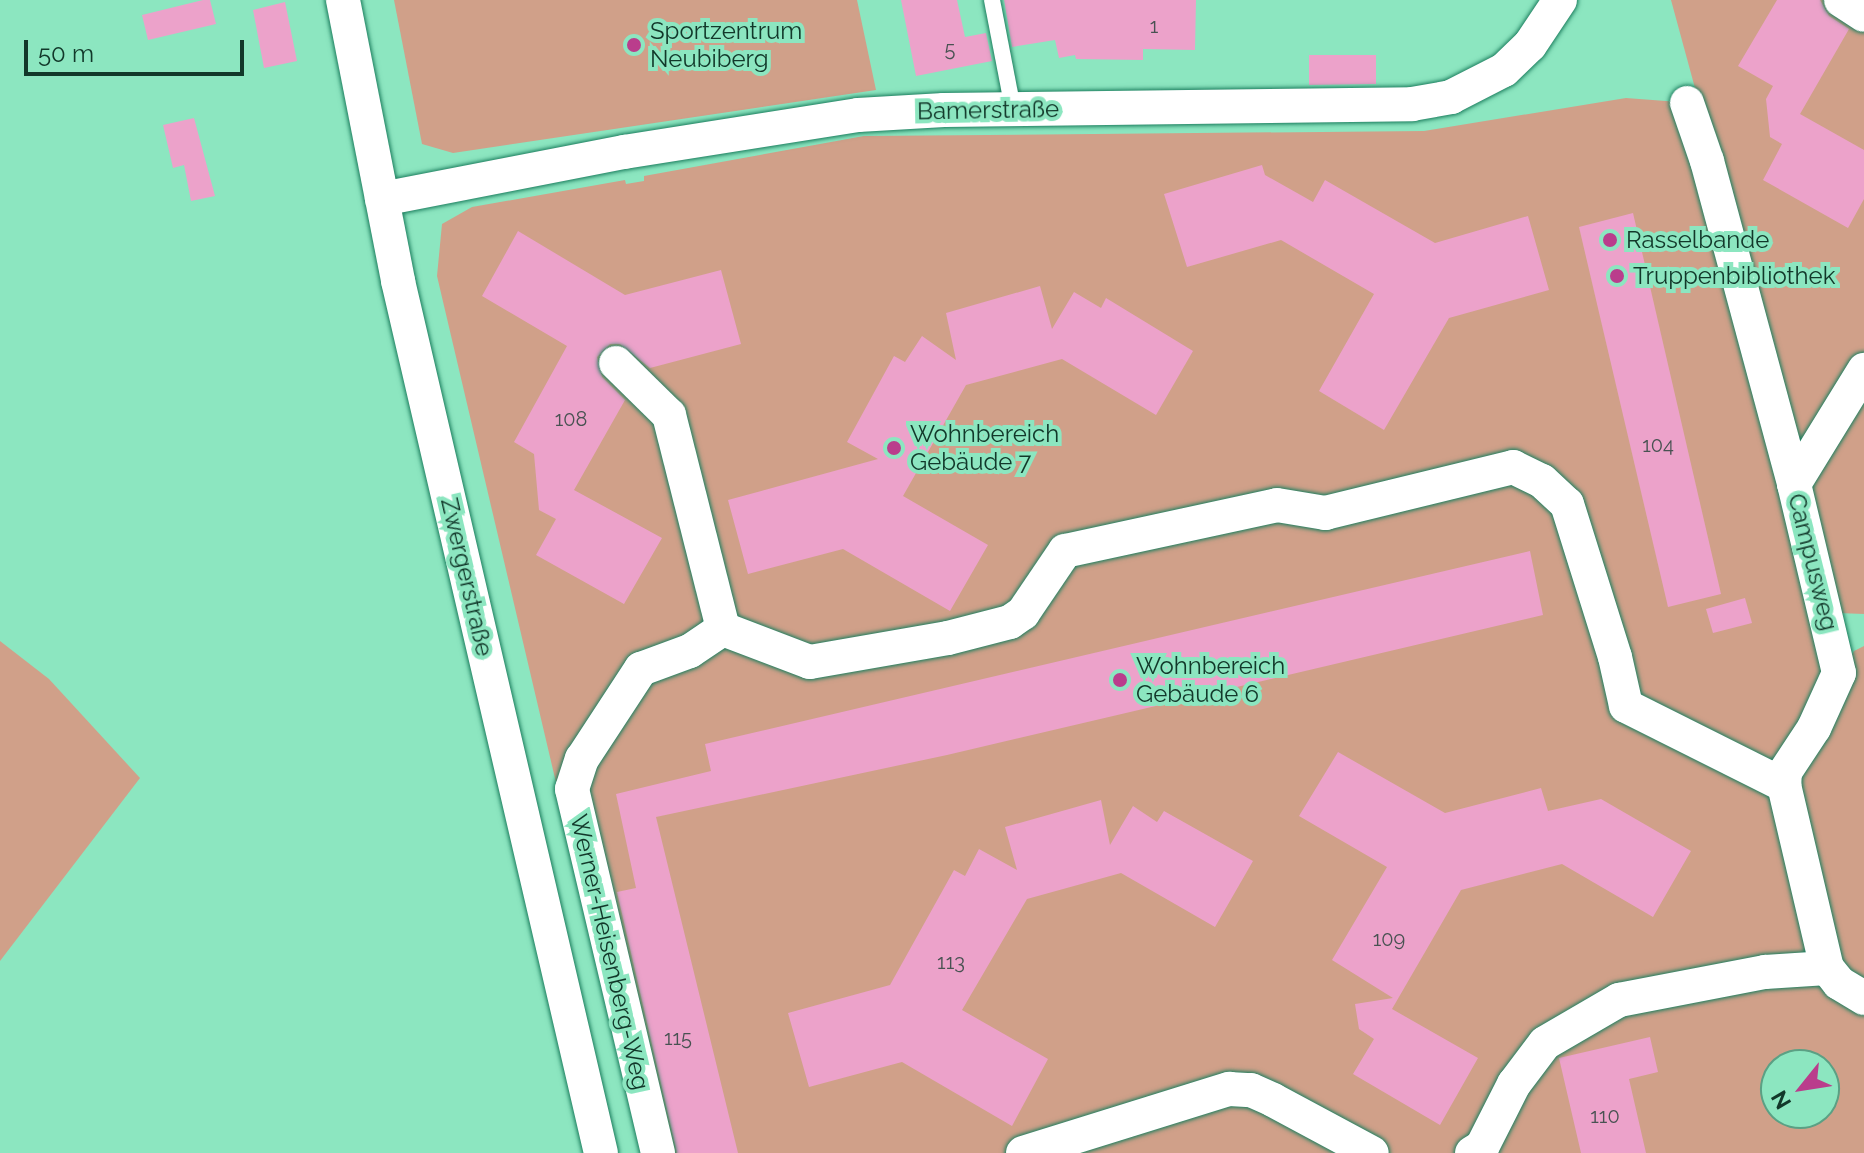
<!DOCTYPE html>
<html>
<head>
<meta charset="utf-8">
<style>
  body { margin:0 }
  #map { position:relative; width:1864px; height:1153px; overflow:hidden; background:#8ce6c0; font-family:Raleway,sans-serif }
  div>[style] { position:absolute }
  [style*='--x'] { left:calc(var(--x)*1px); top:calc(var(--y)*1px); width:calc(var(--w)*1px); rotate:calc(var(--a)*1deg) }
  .green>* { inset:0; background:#d0a089 }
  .building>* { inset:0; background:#eca2ca }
  .roads { filter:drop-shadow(0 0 2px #1c7e5e) drop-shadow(0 0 2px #1c7e5e) }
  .lane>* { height:16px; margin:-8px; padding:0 8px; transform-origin:8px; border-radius:8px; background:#fff }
  .street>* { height:34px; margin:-17px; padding:0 17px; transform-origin:17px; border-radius:17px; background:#fff }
  .dots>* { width:22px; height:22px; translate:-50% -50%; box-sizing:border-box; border:4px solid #8ce6c0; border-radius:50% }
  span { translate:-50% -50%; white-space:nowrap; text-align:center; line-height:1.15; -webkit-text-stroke:8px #8ce6c0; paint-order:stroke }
  .number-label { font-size:20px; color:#485252 }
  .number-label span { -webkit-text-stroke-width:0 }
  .poi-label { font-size:24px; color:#12382a }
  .left { translate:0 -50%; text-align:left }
  .street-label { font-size:24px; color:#12382a }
  .north { position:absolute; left:1760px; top:1049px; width:80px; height:80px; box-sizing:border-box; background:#8ce6c0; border:2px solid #5ba084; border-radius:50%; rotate:240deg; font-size:22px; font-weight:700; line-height:32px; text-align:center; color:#12382a }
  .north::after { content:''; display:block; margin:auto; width:28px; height:36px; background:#ba3d8c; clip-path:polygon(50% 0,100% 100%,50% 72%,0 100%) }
  .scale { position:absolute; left:24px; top:40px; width:220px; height:36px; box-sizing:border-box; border:4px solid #12382a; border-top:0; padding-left:10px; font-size:24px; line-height:28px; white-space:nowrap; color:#12382a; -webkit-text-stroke:6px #8ce6c0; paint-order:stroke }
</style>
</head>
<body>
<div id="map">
  <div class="green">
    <div style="clip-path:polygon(394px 0,857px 0,876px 90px,453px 153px,422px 144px)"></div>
    <div style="clip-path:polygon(1671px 0,1864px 0,1864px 614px,1838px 613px)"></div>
    <div style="clip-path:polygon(evenodd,1626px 98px,1679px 102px,1825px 661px,1821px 682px,1786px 748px,1810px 928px,1864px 1010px,1864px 1153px,643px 1153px,437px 276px,442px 224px,472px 207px,625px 180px,626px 184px,644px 181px,644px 176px,864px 136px,1424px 131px,1626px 98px,1776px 1065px,1824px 1065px,1824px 1113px,1776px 1113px,1776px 1065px)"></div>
    <div style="clip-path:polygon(0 641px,49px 679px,140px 778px,0 961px)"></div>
    <div style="clip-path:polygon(1864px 646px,1864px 988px,1842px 968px,1796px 772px,1846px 665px,1854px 651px)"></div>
  </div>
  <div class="building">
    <div style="clip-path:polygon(203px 0,210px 0,216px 24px,148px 40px,142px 15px)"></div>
    <div style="clip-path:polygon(901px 0,957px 0,965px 37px,986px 33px,992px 61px,916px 76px)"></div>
    <div style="clip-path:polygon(1004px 0,1196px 0,1195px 50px,1143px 49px,1143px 60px,1076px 59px,1075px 55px,1059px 58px,1055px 40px,1012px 47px)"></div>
    <div style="clip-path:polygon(1777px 0,1820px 0,1829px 16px,1849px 29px,1800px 114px,1864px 150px,1864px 199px,1848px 228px,1763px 180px,1782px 144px,1770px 137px,1766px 99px,1773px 86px,1738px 66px)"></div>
    <div style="clip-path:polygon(285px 2px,297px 61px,264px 68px,253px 10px)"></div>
    <div style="clip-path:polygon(1309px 55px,1376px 55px,1376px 84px,1309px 85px)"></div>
    <div style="clip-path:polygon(194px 118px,215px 196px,191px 201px,184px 165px,173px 168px,163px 125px)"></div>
    <div style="clip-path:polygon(1262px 165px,1265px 175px,1313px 202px,1325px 180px,1435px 243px,1528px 216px,1549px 290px,1449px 318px,1384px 430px,1319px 391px,1374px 294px,1281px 240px,1187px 267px,1164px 194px)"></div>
    <div style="clip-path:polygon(1633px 213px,1721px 594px,1668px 607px,1579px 227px)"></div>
    <div style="clip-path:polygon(518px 231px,625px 295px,721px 270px,741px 344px,650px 368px,620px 344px,610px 344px,597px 357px,602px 377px,625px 400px,574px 490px,662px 538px,624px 604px,536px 555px,556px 519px,539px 510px,534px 454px,514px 442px,567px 346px,482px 296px)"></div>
    <div style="clip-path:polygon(1040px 286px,1052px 329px,1074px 292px,1101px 308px,1106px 298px,1193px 351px,1156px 415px,1062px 359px,966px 385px,903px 496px,988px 545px,950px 611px,843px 549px,748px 574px,728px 500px,878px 459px,847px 442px,894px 356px,905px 362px,922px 336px,956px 360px,946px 313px)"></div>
    <div style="clip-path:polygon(1530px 551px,1543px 615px,947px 755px,656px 817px,738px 1153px,677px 1153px,617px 892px,636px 888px,616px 794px,711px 771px,705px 744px)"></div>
    <div style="clip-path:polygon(1745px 598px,1752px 623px,1713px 633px,1706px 609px)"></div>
    <div style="clip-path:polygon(1338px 752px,1445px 813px,1541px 788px,1548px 811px,1601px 799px,1691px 851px,1653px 917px,1562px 864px,1461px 890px,1392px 1009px,1478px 1058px,1440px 1125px,1353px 1074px,1374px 1039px,1359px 1029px,1355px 1004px,1393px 998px,1332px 960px,1387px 867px,1299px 816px)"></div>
    <div style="clip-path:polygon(1101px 800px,1110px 845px,1133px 806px,1157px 822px,1164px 811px,1253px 861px,1215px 927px,1121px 873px,1027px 899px,962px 1010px,1048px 1059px,1012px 1126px,902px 1062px,809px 1087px,788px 1013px,890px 985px,954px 870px,965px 876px,979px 849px,1017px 870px,1005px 827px)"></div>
    <div style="clip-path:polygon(1650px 1037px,1658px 1072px,1629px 1079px,1646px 1153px,1581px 1153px,1559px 1058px)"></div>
  </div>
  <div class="roads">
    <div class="lane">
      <div style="--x:992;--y:0;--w:111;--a:79.1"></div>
    </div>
    <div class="street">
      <div style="--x:343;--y:0;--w:286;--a:78.9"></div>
      <div style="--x:398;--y:281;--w:895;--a:76.9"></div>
      <div style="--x:1841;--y:0;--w:27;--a:33"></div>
      <div style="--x:1687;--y:103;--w:61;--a:71"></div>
      <div style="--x:1707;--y:161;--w:335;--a:74.9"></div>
      <div style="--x:1794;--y:484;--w:194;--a:76.6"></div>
      <div style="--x:1839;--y:673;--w:60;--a:114.4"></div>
      <div style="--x:1814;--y:728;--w:53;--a:123.4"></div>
      <div style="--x:1785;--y:772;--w:13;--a:94"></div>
      <div style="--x:1784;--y:785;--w:188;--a:76.8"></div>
      <div style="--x:1827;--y:968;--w:19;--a:51"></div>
      <div style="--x:1839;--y:983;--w:29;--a:31"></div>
      <div style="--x:382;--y:199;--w:247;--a:-11"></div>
      <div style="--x:624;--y:152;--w:237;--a:-9"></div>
      <div style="--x:858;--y:115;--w:86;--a:-3.3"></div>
      <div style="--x:944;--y:110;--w:468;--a:-0.7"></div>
      <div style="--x:1412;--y:104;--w:40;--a:-10"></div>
      <div style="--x:1451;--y:97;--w:59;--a:-27"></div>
      <div style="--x:1504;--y:70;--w:36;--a:-44"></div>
      <div style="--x:1530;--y:45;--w:54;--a:-56.3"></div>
      <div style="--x:616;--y:363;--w:74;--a:44.5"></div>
      <div style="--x:669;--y:415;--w:221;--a:75.8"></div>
      <div style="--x:1794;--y:484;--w:134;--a:-58.4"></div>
      <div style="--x:658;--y:1153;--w:374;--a:-103.3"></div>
      <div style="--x:572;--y:789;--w:32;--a:-72"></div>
      <div style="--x:582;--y:759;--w:108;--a:-56.8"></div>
      <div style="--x:641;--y:669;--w:52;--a:-20.2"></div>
      <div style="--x:690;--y:651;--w:40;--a:-34"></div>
      <div style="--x:723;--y:629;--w:93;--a:20.8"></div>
      <div style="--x:810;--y:662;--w:140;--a:-9.9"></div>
      <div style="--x:948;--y:638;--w:64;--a:-14.5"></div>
      <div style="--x:1010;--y:622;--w:16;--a:-35"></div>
      <div style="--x:1023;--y:613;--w:75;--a:-55.9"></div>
      <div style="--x:1065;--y:551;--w:217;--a:-12.2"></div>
      <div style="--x:1277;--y:505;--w:49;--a:9.5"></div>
      <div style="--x:1325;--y:513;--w:194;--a:-13.7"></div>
      <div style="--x:1513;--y:467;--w:32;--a:26"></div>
      <div style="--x:1542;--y:481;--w:34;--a:43"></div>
      <div style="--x:1567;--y:504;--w:160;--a:72.6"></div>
      <div style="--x:1615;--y:657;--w:50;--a:77.3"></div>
      <div style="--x:1626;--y:706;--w:177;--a:26.6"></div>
      <div style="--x:1023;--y:1153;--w:216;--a:-17.3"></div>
      <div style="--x:1229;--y:1089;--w:22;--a:3"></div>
      <div style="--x:1251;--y:1090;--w:24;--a:24"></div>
      <div style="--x:1273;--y:1100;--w:112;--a:28.2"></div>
      <div style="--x:1472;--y:1153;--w:12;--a:-31"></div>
      <div style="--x:1482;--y:1147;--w:71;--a:-63.1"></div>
      <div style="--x:1514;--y:1084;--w:51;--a:-52.9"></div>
      <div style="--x:1545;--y:1043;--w:86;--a:-30.2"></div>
      <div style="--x:1619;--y:1000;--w:149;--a:-10.9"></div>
      <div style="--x:1765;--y:972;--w:62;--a:-3.7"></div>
    </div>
  </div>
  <div class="dots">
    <div style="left:634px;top:45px;background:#ba3d8c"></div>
    <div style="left:1610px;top:240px;background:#ba3d8c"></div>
    <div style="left:1617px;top:276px;background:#ba3d8c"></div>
    <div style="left:894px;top:448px;background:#ba3d8c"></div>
    <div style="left:1120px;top:680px;background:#ba3d8c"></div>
  </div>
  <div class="number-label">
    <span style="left:1154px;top:26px">1</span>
    <span style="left:950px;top:49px">5</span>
    <span style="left:571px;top:419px">108</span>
    <span style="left:1658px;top:445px">104</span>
    <span style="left:1389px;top:939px">109</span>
    <span style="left:951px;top:962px">113</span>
    <span style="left:678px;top:1038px">115</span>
    <span style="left:1605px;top:1116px">110</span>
  </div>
  <div class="poi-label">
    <span class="left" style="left:650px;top:45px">Sportzentrum<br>Neubiberg</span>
    <span class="left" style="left:1626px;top:240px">Rasselbande</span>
    <span class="left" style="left:1633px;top:276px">Truppenbibliothek</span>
    <span class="left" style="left:910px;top:448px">Wohnbereich<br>Gebäude 7</span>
    <span class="left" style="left:1136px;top:680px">Wohnbereich<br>Gebäude 6</span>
  </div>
  <div class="street-label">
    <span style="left:988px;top:110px;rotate:-1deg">Bamerstraße</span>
    <span style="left:1813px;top:562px;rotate:76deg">Campusweg</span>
    <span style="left:467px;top:577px;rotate:77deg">Zwergerstraße</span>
    <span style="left:610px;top:952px;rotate:77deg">Werner-Heisenberg-Weg</span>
  </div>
  <div class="north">N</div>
  <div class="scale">50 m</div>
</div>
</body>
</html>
